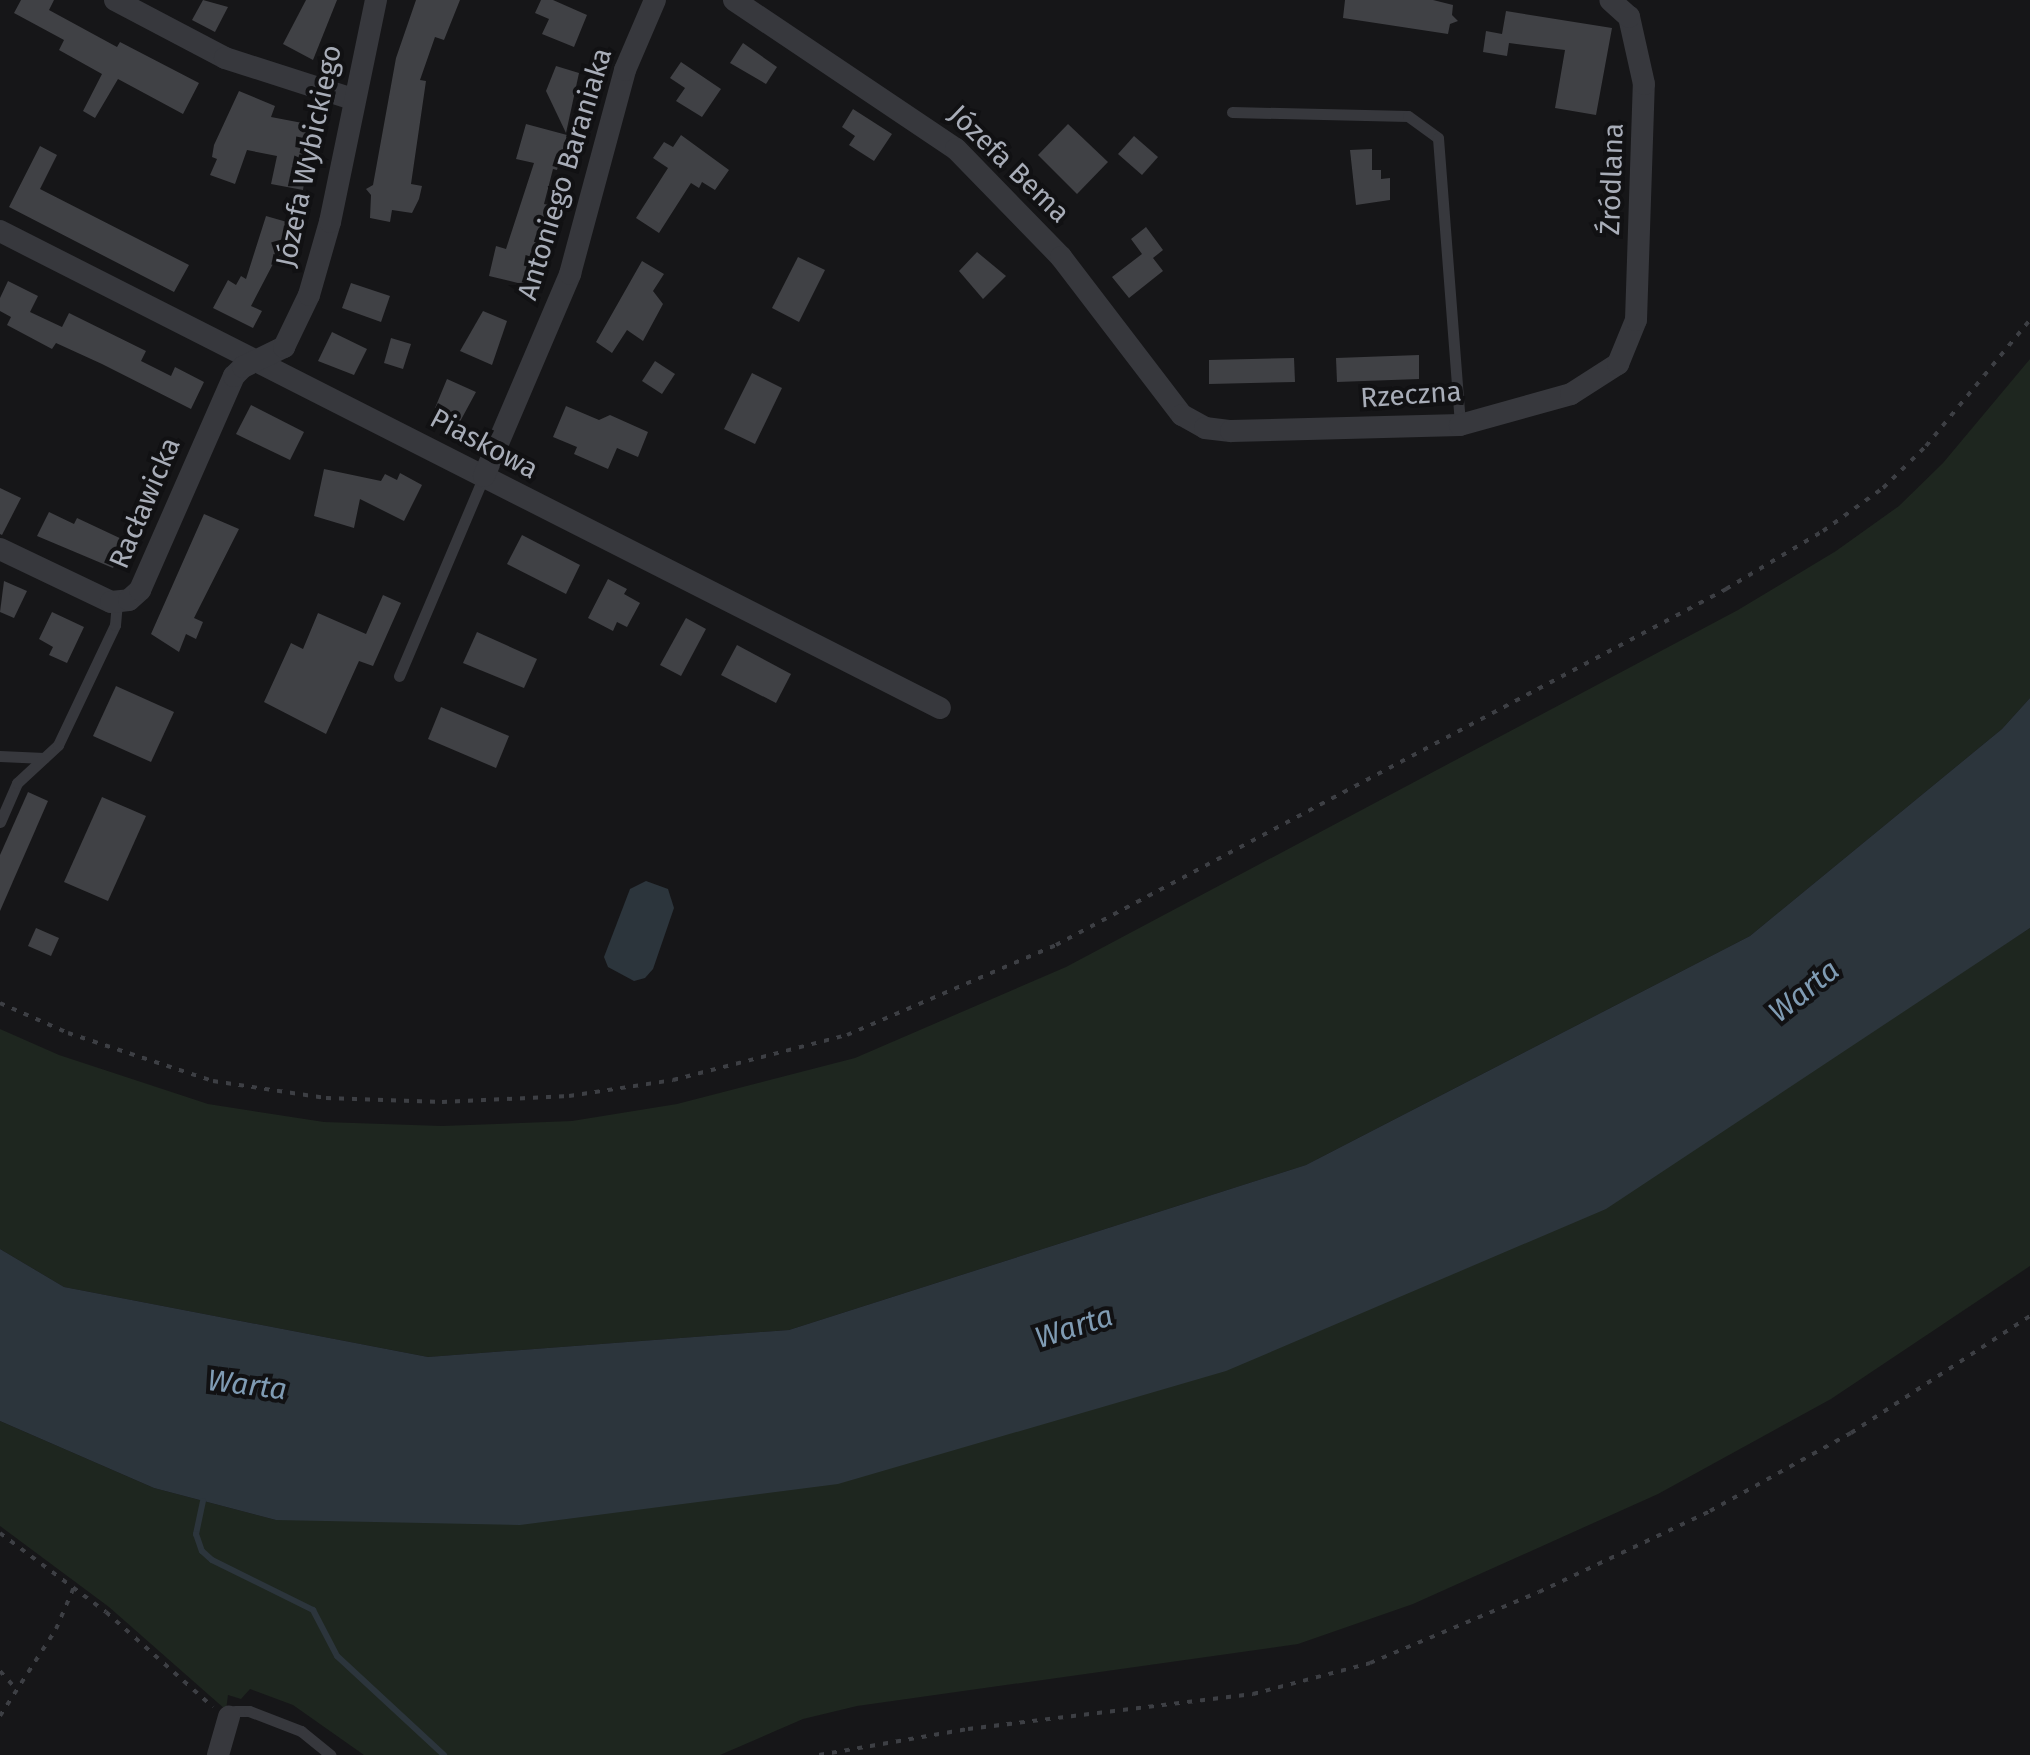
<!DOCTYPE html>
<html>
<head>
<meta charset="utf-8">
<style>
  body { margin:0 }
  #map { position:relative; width:2030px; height:1755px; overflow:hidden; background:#161618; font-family:"Fira Sans",sans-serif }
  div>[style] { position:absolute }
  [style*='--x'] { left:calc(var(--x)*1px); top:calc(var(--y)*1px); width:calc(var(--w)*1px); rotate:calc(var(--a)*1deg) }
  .green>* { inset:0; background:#1e261f }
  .water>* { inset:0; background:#2c353c }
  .stream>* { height:6px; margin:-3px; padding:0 3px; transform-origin:3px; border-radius:3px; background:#2c353c }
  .building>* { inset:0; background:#404145 }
  .path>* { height:4px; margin-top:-2px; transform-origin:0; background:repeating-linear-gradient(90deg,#3d3f44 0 5px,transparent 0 13px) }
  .service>* { height:11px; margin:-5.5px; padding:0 5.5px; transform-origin:5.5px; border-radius:5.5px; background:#37383d }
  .minor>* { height:22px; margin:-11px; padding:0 11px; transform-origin:11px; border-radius:11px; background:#37383d }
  span { translate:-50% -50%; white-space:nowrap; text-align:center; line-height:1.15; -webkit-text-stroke:8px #111113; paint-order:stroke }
  .street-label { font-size:28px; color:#a8adb8 }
  .water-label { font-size:30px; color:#7f9bb3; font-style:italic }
</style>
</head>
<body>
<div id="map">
  <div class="green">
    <div style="clip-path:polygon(2030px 359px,2030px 698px,2002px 729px,1750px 936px,1306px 1165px,789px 1330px,428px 1357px,64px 1287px,0 1249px,0 1029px,59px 1055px,208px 1104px,324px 1122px,442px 1126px,572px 1121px,677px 1104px,855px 1058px,1066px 967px,1738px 610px,1836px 551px,1899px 506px,1943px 463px)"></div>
    <div style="clip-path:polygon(2030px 928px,2030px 1266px,1831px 1399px,1658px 1494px,1413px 1604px,1298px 1644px,857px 1706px,803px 1719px,720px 1755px,364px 1755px,293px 1705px,250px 1689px,241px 1699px,228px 1695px,226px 1710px,109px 1607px,0 1526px,0 1421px,154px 1488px,276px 1520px,397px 1520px,1853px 1042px)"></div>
  </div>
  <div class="water">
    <div style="clip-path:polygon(2030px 698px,2030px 928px,1606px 1209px,1226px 1371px,838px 1484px,520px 1525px,276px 1520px,154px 1488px,0 1421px,0 1249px,64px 1287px,428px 1357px,789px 1330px,1306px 1165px,1750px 936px,2002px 729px)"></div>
    <div style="clip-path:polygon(646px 881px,668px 889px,674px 908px,653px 969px,645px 978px,634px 981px,608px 967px,604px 957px,630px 889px)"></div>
  </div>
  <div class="stream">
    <div style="--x:203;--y:1501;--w:34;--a:102"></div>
    <div style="--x:196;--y:1534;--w:18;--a:71"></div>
    <div style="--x:202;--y:1551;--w:13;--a:42"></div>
    <div style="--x:212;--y:1560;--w:113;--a:26.3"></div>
    <div style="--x:313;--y:1610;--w:52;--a:62.4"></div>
    <div style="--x:337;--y:1656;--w:146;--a:42.8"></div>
  </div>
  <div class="building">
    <div style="clip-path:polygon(21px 0,54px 0,49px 10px,117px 47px,120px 42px,199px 83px,183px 114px,118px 79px,95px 118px,83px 111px,102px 74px,59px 50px,64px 40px,14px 13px)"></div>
    <div style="clip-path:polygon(203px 0,228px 7px,215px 32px,192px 20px)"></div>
    <div style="clip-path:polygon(306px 0,337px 0,313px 60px,283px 44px)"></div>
    <div style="clip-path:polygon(416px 0,460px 0,444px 40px,435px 37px,420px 80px,426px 81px,411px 184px,422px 186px,419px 199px,412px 213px,392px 210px,390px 222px,370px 218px,371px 195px,366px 189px,373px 185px,396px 58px)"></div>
    <div style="clip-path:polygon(541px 0,553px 0,587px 15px,574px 47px,542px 34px,549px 19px,535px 13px)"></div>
    <div style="clip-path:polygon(1345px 0,1433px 0,1453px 5px,1452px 15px,1458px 21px,1450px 24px,1448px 34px,1343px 18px)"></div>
    <div style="clip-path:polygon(1506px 11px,1612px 28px,1596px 115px,1555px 108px,1565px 50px,1509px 43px,1507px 56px,1483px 52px,1486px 31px,1502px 34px)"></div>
    <div style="clip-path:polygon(743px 43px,777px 67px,766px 84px,730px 63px)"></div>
    <div style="clip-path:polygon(681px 62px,721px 89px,702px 117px,676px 101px,685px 88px,670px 78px)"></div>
    <div style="clip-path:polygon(556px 66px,579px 73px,566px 133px,546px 91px)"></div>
    <div style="clip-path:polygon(239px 91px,275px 106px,271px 117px,313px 125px,303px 190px,271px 184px,277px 156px,247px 150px,235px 184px,210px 175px,217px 159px,212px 157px,214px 145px)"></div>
    <div style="clip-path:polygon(853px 109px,892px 134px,874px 161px,849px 145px,855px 136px,842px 127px)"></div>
    <div style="clip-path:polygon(526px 124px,567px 135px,557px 170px,553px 169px,544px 204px,549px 205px,526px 285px,489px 276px,496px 246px,506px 249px,534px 163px,516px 159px)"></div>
    <div style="clip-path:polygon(1068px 124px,1108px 162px,1077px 194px,1038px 155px)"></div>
    <div style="clip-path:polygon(681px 135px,729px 170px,715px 190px,702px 182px,699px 188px,691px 183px,659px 233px,636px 218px,668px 168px,653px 158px,664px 142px,673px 147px)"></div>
    <div style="clip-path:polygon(1134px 136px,1158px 157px,1142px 175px,1118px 154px)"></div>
    <div style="clip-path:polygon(40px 146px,57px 155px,40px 189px,189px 265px,174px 292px,9px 207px)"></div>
    <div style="clip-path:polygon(1372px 149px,1372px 170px,1381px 170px,1381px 179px,1390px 178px,1390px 200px,1356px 205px,1350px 150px)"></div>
    <div style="clip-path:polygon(266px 216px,287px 222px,285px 228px,295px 231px,284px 265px,274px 262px,251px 306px,262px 311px,253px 328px,213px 308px,228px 280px,236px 285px,241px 276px,246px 279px)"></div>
    <div style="clip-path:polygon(1146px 227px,1163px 250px,1153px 258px,1163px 271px,1129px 298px,1112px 277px,1142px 254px,1131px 239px)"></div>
    <div style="clip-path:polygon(977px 252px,1006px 276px,983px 299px,959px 271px)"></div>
    <div style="clip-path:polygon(798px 257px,825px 270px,799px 322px,772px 308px)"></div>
    <div style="clip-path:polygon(642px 261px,664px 274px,653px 291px,663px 304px,643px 341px,627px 330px,612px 353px,596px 342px)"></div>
    <div style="clip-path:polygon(8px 281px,38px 296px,30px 312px,62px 327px,69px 313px,146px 351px,141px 361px,171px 376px,175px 367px,204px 382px,191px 409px,102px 364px,56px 343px,52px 349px,7px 325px,11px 317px,0 311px,0 298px)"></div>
    <div style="clip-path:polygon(351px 283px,390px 296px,381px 322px,342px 308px)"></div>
    <div style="clip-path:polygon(483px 311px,507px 321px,492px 365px,460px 351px)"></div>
    <div style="clip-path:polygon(332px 332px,367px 349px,354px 375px,318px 361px)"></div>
    <div style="clip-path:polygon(391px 338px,411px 344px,403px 369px,384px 363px)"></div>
    <div style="clip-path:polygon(1419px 355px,1419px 379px,1337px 382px,1336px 358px)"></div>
    <div style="clip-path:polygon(1294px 358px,1295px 382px,1209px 384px,1209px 360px)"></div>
    <div style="clip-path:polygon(655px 361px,675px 374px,662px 394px,642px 381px)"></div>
    <div style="clip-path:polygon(752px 373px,782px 388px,755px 444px,724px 429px)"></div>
    <div style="clip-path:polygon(447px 379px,476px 392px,456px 429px,438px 422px,442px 411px,435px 408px)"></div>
    <div style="clip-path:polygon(251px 405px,304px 432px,290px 460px,236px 434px)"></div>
    <div style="clip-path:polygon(566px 406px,599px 420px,610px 415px,648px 432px,638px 457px,617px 448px,608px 469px,574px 454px,577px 447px,553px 437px)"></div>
    <div style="clip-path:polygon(324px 469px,381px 481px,385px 474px,397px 480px,400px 473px,422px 485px,404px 521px,360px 499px,354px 528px,314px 516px)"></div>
    <div style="clip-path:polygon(0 488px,21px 498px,2px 535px,0 534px)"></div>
    <div style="clip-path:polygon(49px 512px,74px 524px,77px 518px,126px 541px,113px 568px,37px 536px)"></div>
    <div style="clip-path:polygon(204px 514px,239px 529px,194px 618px,203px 622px,196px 639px,186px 634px,179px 652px,151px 634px)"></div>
    <div style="clip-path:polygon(522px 535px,580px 565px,566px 594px,507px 564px)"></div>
    <div style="clip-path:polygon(608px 579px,627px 589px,624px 594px,640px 603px,627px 627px,617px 622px,613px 631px,588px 618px)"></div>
    <div style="clip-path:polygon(4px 581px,27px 591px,14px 618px,0 612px)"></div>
    <div style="clip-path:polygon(383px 595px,401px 603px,373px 666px,359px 661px,326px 734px,264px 702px,291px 643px,303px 649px,318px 613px,366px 634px)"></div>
    <div style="clip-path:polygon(52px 612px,84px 627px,67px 663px,49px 655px,53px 647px,39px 639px)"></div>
    <div style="clip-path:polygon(686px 618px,706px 629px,681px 676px,660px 665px)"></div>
    <div style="clip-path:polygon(477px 632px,537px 659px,524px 688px,463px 663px)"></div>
    <div style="clip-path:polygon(737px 645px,791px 674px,776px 703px,721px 675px)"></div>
    <div style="clip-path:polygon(116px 686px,174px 712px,151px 762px,93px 736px)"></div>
    <div style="clip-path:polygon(441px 707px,509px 736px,496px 768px,428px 739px)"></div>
    <div style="clip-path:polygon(28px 792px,48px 801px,0 911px,0 855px)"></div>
    <div style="clip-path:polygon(102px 797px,146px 816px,108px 901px,64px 882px)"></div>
    <div style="clip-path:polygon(36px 928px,59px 938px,51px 956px,28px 946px)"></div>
  </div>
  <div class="path">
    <div style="--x:0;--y:1003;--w:74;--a:23.8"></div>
    <div style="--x:68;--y:1033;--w:153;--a:18.3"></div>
    <div style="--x:213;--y:1081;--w:114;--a:8.6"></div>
    <div style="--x:326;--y:1098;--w:116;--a:2"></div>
    <div style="--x:442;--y:1102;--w:127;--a:-2.7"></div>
    <div style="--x:569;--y:1096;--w:105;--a:-8.7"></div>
    <div style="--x:673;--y:1080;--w:180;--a:-14.5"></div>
    <div style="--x:847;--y:1035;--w:228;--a:-23.3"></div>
    <div style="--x:1056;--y:945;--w:759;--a:-27.98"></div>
    <div style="--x:1726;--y:589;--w:113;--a:-30.9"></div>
    <div style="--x:1823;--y:531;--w:74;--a:-35.6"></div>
    <div style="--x:1883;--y:488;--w:60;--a:-44.3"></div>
    <div style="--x:1926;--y:446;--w:163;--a:-50.5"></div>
    <div style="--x:0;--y:1533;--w:132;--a:36.7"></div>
    <div style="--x:106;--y:1612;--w:143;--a:41.6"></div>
    <div style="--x:0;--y:1671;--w:25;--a:48"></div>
    <div style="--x:0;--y:1716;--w:103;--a:-57.2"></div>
    <div style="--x:56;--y:1629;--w:46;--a:-66.8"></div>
    <div style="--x:819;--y:1755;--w:151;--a:-9.9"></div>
    <div style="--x:968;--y:1729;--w:287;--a:-7"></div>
    <div style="--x:1253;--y:1694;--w:121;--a:-14.8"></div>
    <div style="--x:1370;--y:1663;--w:183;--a:-22.8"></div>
    <div style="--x:1539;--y:1592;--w:189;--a:-25.3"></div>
    <div style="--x:1710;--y:1511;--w:161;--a:-29"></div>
    <div style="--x:1851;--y:1433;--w:214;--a:-33.2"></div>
  </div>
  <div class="service">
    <div style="--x:1232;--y:112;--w:176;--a:1.3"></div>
    <div style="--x:1408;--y:116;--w:37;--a:36"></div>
    <div style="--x:1438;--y:138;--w:288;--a:85.6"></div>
    <div style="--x:399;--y:676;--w:217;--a:-67"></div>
    <div style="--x:0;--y:756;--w:44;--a:2.6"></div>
    <div style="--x:0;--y:822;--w:43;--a:-66.4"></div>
    <div style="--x:17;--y:783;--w:56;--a:-42.8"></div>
    <div style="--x:58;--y:745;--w:133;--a:-64.6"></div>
    <div style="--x:115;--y:625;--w:23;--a:-85"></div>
    <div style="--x:229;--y:1717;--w:8;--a:-45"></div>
    <div style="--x:235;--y:1711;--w:14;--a:0"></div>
    <div style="--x:249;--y:1711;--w:56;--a:21"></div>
    <div style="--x:301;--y:1731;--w:38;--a:39"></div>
  </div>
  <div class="minor">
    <div style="--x:115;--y:0;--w:124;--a:27.8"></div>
    <div style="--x:225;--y:58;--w:134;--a:17.8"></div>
    <div style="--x:734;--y:0;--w:267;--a:33.9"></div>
    <div style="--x:956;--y:149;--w:151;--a:45.8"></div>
    <div style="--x:1061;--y:257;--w:199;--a:52.6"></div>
    <div style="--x:1182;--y:415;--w:26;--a:29"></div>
    <div style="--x:1205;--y:428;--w:26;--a:7"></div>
    <div style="--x:1231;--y:431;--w:229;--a:-1.5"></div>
    <div style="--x:1460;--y:425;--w:115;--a:-15.6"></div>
    <div style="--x:1571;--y:394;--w:56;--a:-32.6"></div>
    <div style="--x:1618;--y:364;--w:48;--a:-67.8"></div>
    <div style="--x:1636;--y:320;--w:236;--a:-88.1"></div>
    <div style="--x:1644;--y:84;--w:69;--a:-102.6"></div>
    <div style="--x:1629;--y:17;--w:25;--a:-138"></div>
    <div style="--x:0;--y:231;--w:1054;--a:26.91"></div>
    <div style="--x:484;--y:476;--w:220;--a:-66.9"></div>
    <div style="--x:570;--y:274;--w:211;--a:-74.9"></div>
    <div style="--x:625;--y:70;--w:76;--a:-66.8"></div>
    <div style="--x:0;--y:549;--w:123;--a:25.5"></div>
    <div style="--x:111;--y:602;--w:18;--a:-6"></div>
    <div style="--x:129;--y:600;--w:15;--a:-42"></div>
    <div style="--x:140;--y:590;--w:234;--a:-66.3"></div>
    <div style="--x:234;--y:376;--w:13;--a:-45"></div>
    <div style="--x:243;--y:367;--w:46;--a:-26"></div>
    <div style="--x:284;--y:347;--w:58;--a:-64.3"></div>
    <div style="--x:309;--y:295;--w:76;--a:-74"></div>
    <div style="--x:330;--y:222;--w:227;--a:-78.3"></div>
    <div style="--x:218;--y:1755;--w:40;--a:-74"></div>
  </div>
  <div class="street-label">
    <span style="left:309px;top:156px;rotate:-78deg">Józefa Wybickiego</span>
    <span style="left:1009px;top:164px;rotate:44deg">Józefa Bema</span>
    <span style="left:565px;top:174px;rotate:-73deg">Antoniego Baraniaka</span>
    <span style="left:1612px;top:179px;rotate:-88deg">Źródlana</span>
    <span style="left:1411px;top:395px;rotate:-4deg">Rzeczna</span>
    <span style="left:484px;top:444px;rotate:28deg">Piaskowa</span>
    <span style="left:145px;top:503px;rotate:-67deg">Racławicka</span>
  </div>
  <div class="water-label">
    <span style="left:1804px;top:991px;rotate:-39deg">Warta</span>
    <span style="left:1074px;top:1327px;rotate:-18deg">Warta</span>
    <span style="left:247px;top:1385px;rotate:7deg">Warta</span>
  </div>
</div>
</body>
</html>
